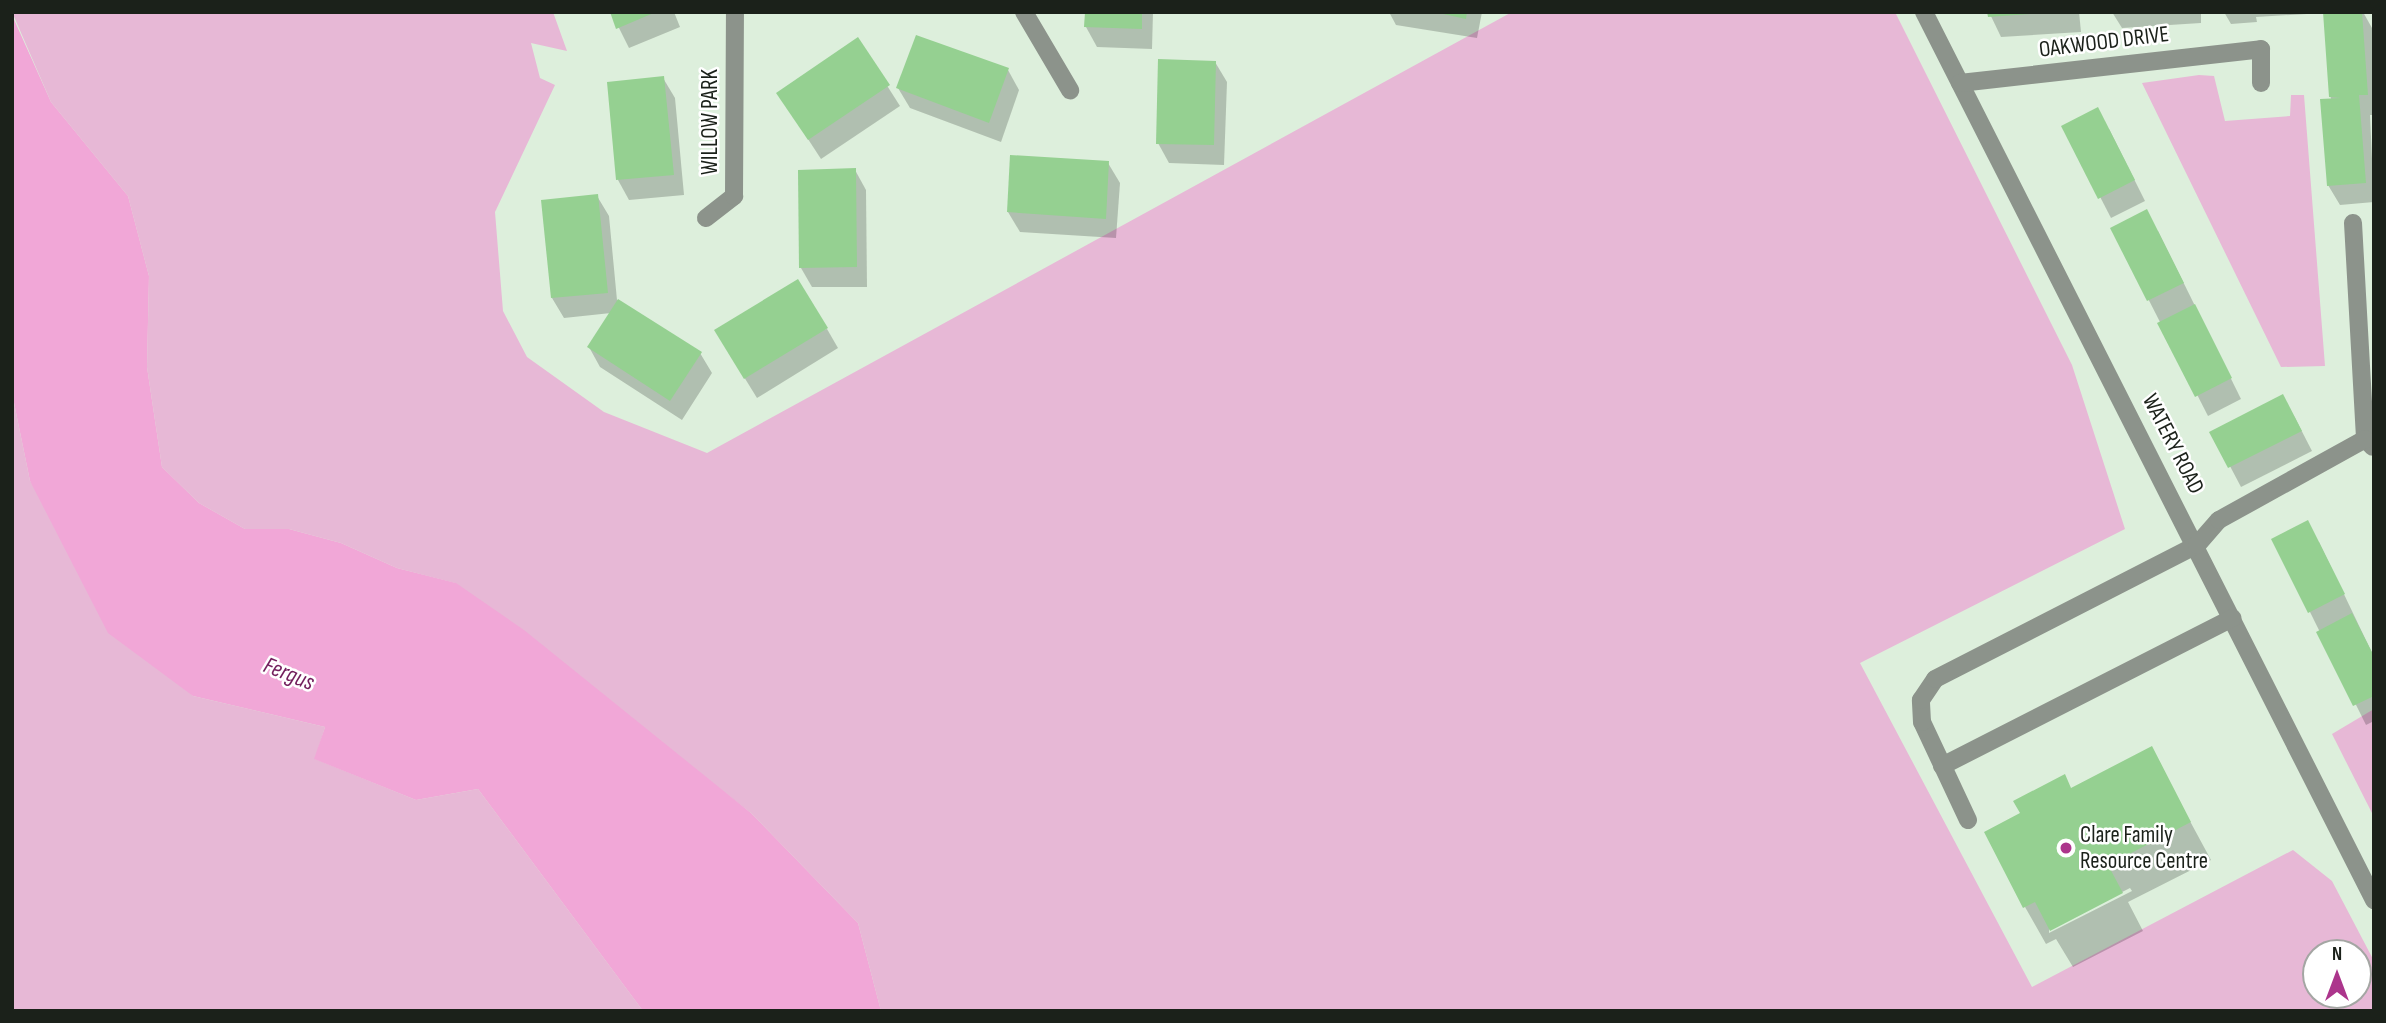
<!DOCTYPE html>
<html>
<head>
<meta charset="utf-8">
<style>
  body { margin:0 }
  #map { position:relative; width:2386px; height:1023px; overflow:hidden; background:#ddefdc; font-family:"Sofia Sans Condensed",sans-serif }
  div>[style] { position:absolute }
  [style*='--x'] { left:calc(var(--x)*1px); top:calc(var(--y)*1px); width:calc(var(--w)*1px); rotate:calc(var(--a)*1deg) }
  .green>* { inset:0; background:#e7b8d6 }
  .water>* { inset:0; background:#f1a7d7 }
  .shadow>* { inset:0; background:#0003 }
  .building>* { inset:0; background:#95d091 }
  .minor>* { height:18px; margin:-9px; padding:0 9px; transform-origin:9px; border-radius:9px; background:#8c938b }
  .dots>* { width:19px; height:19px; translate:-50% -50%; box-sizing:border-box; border:4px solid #fff; border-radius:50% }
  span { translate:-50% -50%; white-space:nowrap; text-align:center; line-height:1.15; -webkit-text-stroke:5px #fff; paint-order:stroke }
  .street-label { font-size:23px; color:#1b211a }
  .poi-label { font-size:23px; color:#1b211a }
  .left { translate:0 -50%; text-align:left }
  .water-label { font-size:24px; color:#731f5d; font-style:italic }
  .frame { position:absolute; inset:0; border:14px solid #1b211a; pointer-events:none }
  .north { position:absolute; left:2302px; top:939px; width:70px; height:70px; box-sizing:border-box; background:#fff; border:2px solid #a4a6a3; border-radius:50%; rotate:0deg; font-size:19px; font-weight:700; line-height:28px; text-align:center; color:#1b211a }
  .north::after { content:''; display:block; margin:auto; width:24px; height:32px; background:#ac358c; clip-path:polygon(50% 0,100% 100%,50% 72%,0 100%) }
</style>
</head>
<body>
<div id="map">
  <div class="green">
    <div style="clip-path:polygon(evenodd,12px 12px,553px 12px,567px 51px,531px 43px,540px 78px,555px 85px,495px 212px,503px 311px,527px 357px,604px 412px,707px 453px,1512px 12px,1895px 12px,2072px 365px,2125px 529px,1860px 663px,2032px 987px,2293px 850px,2332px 881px,2374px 961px,2374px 1011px,881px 1011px,858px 923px,751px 813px,455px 583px,397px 568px,341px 543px,289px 529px,245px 529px,199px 503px,162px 467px,147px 367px,149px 276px,128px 196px,51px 102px,12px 12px,2316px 953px,2358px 953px,2358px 995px,2316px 995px,2316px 953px)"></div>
    <div style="clip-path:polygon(2199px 75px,2214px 76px,2225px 121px,2290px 116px,2291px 95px,2304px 95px,2325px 366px,2281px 367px,2142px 83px)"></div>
    <div style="clip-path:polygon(12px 393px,30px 481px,193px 696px,325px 727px,315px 759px,416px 800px,478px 789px,643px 1011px,12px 1011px)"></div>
    <div style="clip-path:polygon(2374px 709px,2374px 817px,2332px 734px)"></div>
  </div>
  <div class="water">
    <div style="clip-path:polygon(12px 15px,51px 102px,128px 196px,149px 276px,147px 367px,162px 467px,199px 503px,245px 529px,289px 529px,341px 543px,397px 568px,456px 583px,524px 630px,751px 813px,858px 923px,881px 1011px,643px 1011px,478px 789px,416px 800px,314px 759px,325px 727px,193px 696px,108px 633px,30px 481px,12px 393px)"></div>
  </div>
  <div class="shadow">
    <div style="clip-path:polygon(611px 12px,674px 12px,680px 27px,629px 48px)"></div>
    <div style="clip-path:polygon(1086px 12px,1153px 12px,1152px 49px,1097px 47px,1086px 27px)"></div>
    <div style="clip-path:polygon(1389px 12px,1482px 12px,1477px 38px,1396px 25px)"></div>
    <div style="clip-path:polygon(1989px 12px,2079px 12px,2081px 32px,2001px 37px)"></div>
    <div style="clip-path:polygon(2112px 12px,2201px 12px,2201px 23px,2122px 28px)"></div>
    <div style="clip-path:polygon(2224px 12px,2363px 12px,2372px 28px,2374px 55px,2374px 115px,2370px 115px,2374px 202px,2340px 205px,2328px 185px,2331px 100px,2324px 13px,2256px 17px,2257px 22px,2231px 24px)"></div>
    <div style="clip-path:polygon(858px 40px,900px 106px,821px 159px,778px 93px)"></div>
    <div style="clip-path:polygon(1215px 62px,1227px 82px,1224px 165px,1169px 163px,1158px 143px)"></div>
    <div style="clip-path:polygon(1008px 70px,1019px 90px,1001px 142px,910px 108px,898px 88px)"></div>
    <div style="clip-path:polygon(663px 78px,675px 98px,684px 195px,629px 200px,618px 180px)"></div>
    <div style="clip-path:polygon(2064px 127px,2109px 129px,2145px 201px,2111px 218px)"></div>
    <div style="clip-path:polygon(1108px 163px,1120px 183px,1116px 238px,1020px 232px,1008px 212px)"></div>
    <div style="clip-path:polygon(855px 170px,866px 190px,867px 287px,812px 287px,801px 268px)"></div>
    <div style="clip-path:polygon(597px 196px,609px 216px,617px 300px,700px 353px,712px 373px,682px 420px,600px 367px,589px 347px,611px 313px,564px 318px,552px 298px)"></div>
    <div style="clip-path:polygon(2112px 228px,2158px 231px,2241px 399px,2208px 416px)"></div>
    <div style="clip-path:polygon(827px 329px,838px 348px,757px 398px,728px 351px)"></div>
    <div style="clip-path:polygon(2294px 416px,2312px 451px,2241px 487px,2212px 432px)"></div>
    <div style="clip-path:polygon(2319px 542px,2374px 657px,2374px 721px,2366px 725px,2310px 612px)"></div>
    <div style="clip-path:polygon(evenodd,2151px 749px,2211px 860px,2128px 902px,2143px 931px,2073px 967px,2056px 939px,2046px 944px,2025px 907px,2072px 789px,2151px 749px,2130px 888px,2132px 891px,2049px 933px,2049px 929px,2130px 888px)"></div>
  </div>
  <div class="building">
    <div style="clip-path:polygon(610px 12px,656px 12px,616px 29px)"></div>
    <div style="clip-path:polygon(1085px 12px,1142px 12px,1142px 29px,1084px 27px)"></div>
    <div style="clip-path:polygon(1434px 12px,1467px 12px,1466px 19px)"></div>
    <div style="clip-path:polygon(1987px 12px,2030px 12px,2030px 14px,1988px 17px)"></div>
    <div style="clip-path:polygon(2323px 12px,2362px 12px,2368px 95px,2359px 95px,2366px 183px,2327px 186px,2320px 99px,2341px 98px,2329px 97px)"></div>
    <div style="clip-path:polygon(916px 35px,1009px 68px,989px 123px,896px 88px)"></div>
    <div style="clip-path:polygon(858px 37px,890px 85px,808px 140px,776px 93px)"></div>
    <div style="clip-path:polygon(1158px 59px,1216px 61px,1214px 145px,1156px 144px)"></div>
    <div style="clip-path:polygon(664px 76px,674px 175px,616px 180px,607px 82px)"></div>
    <div style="clip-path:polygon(2098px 107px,2135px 180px,2098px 199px,2061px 126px)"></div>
    <div style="clip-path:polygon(1010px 155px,1109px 161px,1106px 219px,1007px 212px)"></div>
    <div style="clip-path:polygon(856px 168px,857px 267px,799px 268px,798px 170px)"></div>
    <div style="clip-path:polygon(598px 194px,608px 293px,551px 298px,541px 200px)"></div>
    <div style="clip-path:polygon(2147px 209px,2184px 283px,2147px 301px,2110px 228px)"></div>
    <div style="clip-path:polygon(798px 279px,828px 328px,744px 379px,714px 330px)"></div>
    <div style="clip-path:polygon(618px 299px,702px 352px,670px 401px,587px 347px)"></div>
    <div style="clip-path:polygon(2195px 304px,2232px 378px,2195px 397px,2157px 323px)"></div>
    <div style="clip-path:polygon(2283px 394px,2302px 431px,2228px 468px,2209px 432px)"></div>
    <div style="clip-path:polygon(2308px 520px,2345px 594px,2308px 613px,2271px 539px)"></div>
    <div style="clip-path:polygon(2352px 613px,2374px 656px,2374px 696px,2353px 706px,2316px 632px)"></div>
    <div style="clip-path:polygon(2152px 746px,2191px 822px,2108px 865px,2123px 893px,2050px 931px,2035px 902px,2023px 908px,1984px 832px,2020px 813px,2013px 801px,2065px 774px,2071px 788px)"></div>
  </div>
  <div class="minor">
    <div style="--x:1024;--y:12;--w:91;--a:59.5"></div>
    <div style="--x:1924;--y:12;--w:996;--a:63.13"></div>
    <div style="--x:1960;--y:83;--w:303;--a:-6.4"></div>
    <div style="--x:2261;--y:49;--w:34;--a:90"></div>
    <div style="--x:706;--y:218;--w:36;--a:-38"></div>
    <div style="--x:734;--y:196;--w:184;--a:-89.7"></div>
    <div style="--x:2353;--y:223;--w:216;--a:86.8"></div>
    <div style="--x:2365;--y:439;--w:11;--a:45"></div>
    <div style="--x:1942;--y:766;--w:326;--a:-27"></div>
    <div style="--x:1968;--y:820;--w:108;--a:-115.1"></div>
    <div style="--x:1922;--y:722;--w:22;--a:-93"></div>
    <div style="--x:1921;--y:700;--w:25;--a:-56"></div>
    <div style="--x:1935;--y:679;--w:294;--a:-27.1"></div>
    <div style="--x:2197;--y:545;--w:33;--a:-49"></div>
    <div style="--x:2219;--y:520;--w:167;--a:-29"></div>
  </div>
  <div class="dots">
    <div style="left:2066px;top:848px;background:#ac358c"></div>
  </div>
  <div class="street-label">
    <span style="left:2104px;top:42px;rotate:-7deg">OAKWOOD DRIVE</span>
    <span style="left:710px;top:122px;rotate:-90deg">WILLOW PARK</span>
    <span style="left:2173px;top:444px;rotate:63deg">WATERY ROAD</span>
  </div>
  <div class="poi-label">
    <span class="left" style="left:2080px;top:848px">Clare Family<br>Resource Centre</span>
  </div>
  <div class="water-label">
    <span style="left:289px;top:674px;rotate:22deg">Fergus</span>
  </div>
  <div class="frame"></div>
  <div class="north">N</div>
</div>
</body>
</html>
